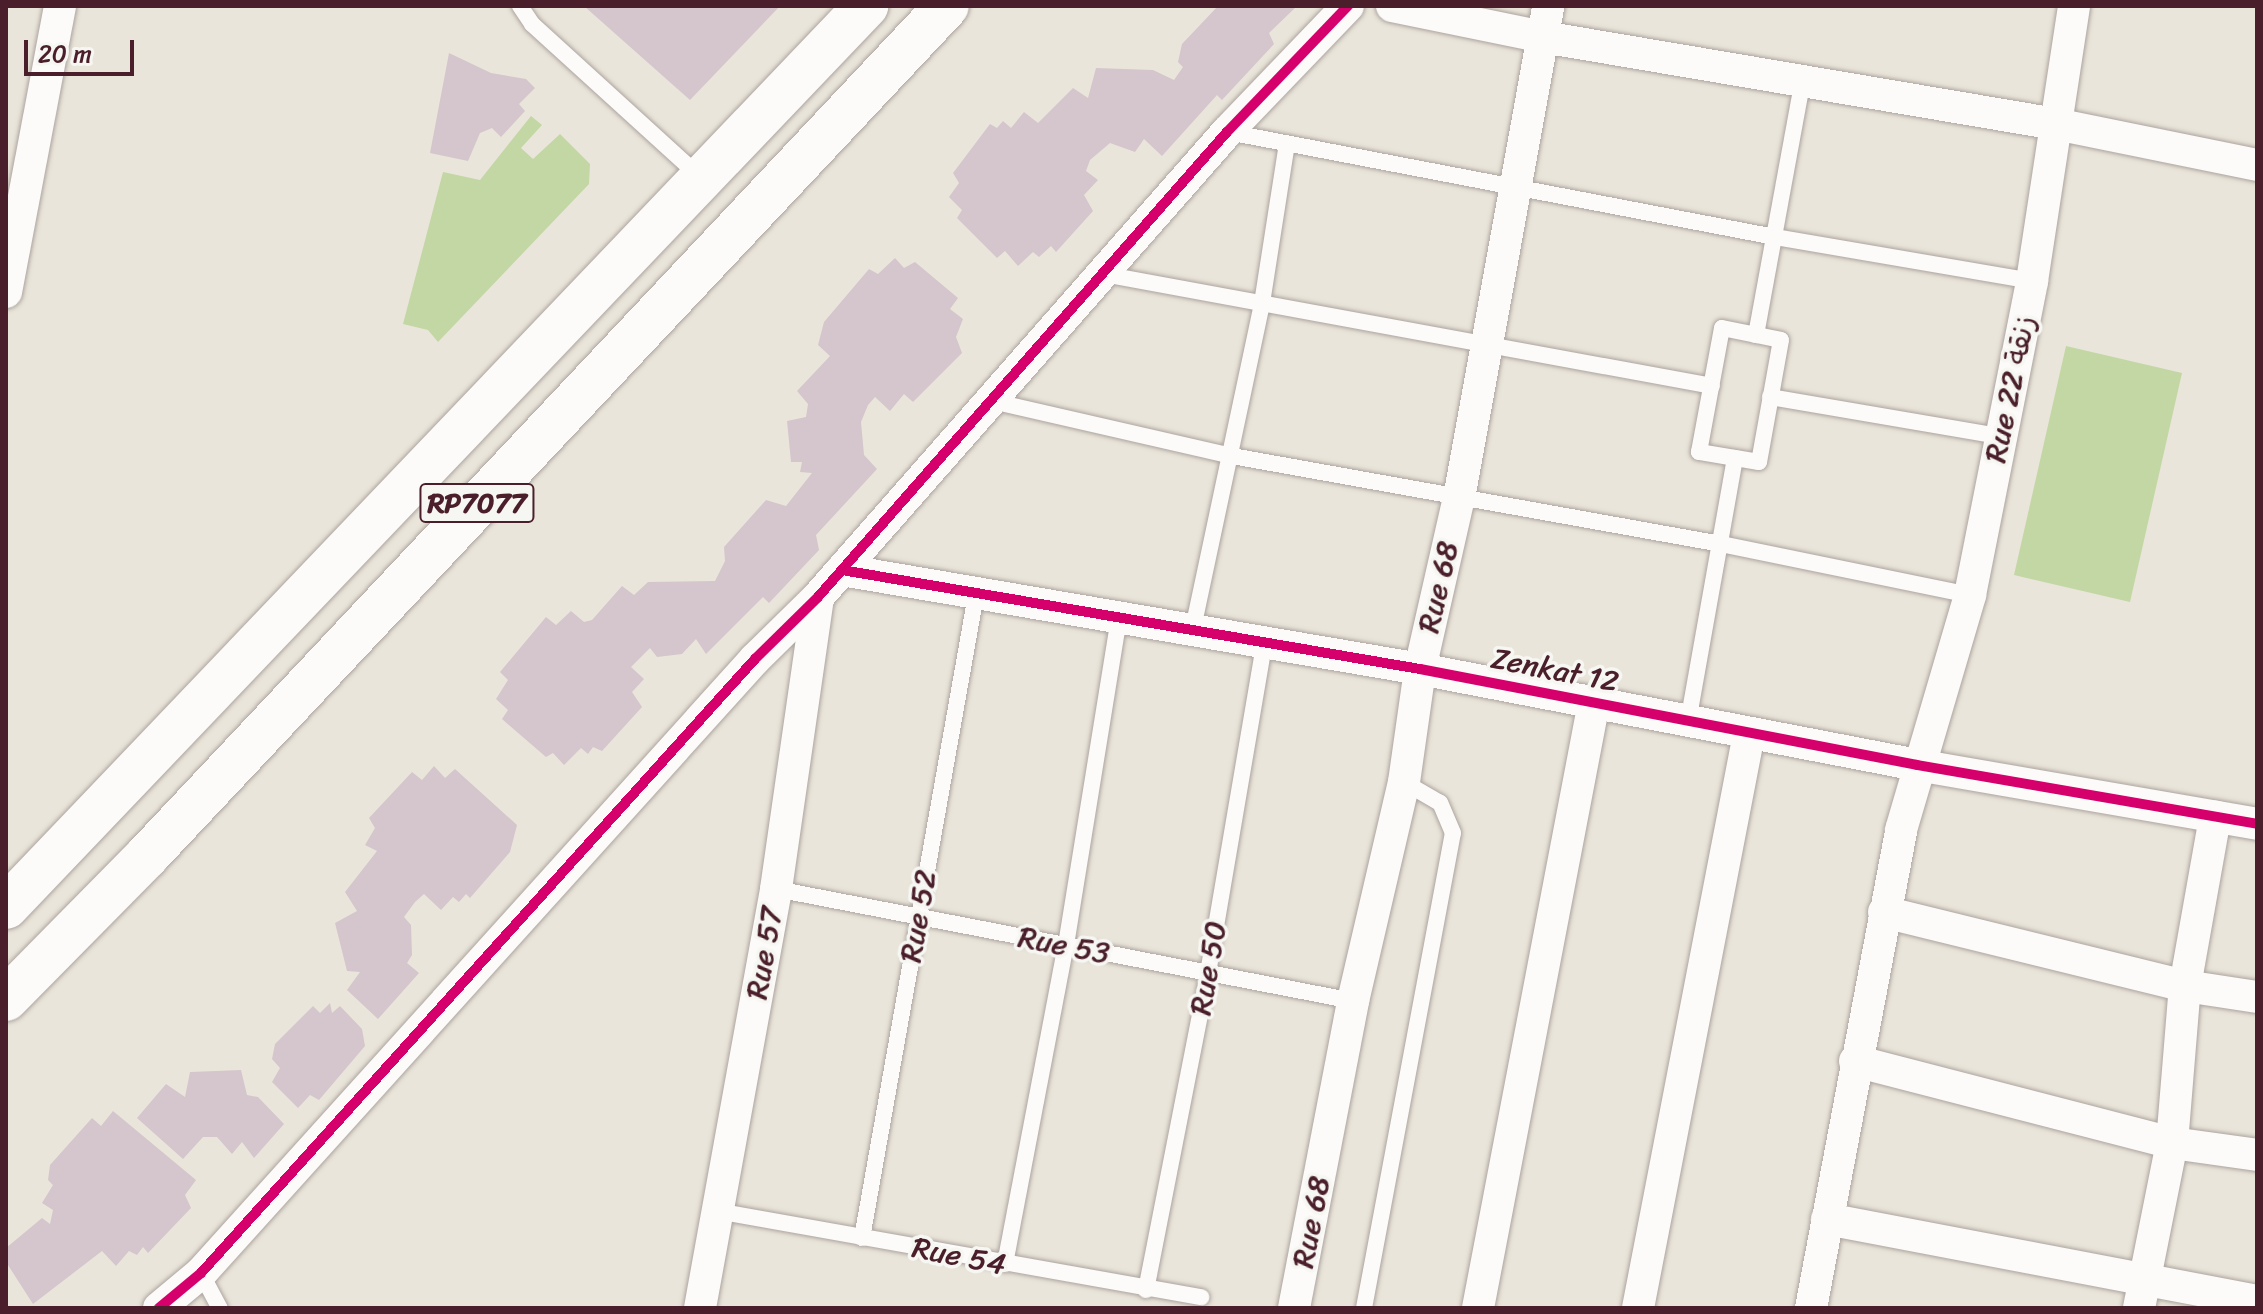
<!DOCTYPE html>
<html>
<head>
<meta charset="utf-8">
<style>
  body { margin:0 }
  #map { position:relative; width:2263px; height:1314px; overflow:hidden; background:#eae5da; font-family:Sriracha,"Playpen Sans Arabic",sans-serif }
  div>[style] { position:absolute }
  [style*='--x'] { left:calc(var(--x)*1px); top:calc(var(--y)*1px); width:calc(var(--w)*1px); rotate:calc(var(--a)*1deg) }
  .green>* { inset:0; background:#c2d7a4 }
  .building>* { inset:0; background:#d4c6cc }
  .roads { filter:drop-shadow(0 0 2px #aca49f) drop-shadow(0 0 2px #aca49f) }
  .lane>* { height:16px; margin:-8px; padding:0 8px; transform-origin:8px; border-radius:8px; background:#fcfbf9 }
  .street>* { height:32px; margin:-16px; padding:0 16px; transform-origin:16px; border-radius:16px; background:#fcfbf9 }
  .primary>* { height:44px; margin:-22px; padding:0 22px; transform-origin:22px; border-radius:22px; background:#fcfbf9 }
  .cycleway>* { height:10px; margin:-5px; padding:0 5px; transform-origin:5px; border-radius:5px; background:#d6006c }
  span { translate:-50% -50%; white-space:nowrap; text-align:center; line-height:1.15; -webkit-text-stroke:7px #f6f6f2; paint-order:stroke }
  .shield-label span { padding:2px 6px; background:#f6f6f2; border:2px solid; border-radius:6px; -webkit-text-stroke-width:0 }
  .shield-label { font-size:28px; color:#4a1f2b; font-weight:700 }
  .street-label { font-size:30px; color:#4a1f2b }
  .frame { position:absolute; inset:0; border:8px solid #4a1f2b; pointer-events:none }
  .scale { position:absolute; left:24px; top:40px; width:110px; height:36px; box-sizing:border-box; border:4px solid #4a1f2b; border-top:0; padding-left:10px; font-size:24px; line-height:28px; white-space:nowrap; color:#4a1f2b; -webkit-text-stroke:6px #f6f6f2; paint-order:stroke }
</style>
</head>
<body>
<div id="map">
  <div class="green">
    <div style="clip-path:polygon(531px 116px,542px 125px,521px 148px,533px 159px,560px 134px,590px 164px,589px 184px,438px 342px,428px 330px,403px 324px,443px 172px,480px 180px)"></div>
    <div style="clip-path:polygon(2066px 346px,2182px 373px,2130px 602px,2014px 575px)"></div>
  </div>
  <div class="building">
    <div style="clip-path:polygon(584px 6px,780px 6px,690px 100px)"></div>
    <div style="clip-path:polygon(1218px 6px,1297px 6px,1269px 33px,1274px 44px,1222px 100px,1217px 95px,1162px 156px,1144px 139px,1135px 152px,1110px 143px,1090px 160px,1086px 171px,1098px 180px,1084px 195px,1093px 211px,1056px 252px,1051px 246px,1039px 257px,1033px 252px,1018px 266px,1005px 251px,997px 258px,957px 218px,962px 210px,949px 197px,959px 183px,953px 173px,990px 124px,997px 128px,1003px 121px,1011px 128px,1024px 112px,1038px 123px,1073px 88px,1088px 98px,1096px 68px,1153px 70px,1174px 80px,1183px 67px,1178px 62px,1182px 44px)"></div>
    <div style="clip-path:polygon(449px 53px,491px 73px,526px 79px,535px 88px,519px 104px,525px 111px,501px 137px,492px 128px,480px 133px,468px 161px,430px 153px)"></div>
    <div style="clip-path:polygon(895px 258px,904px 268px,915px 262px,958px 298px,950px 309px,963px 319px,956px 337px,962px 353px,913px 402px,904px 394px,890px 411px,875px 397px,868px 405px,861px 422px,864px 455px,877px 469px,816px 535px,819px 550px,769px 603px,763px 597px,706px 654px,696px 639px,682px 654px,657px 657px,650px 648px,631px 667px,644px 679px,632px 692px,642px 707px,602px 751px,593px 747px,588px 754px,581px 748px,564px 765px,553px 753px,546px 757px,502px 719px,508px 710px,496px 699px,508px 680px,500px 672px,546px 617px,556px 625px,571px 611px,584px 622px,592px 620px,622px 586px,634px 595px,648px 582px,715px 581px,725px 561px,724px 547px,766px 500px,786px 506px,812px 473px,800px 472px,802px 462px,791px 462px,787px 421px,806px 417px,808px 404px,797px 391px,830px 356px,818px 345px,824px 322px,869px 269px,878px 274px)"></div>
    <div style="clip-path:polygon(434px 766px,445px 778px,455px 769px,517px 825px,510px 852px,470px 898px,466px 894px,459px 902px,453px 897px,441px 910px,424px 894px,415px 902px,404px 917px,411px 925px,412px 955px,407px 963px,419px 973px,378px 1019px,347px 990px,360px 972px,347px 971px,335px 923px,357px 911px,345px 892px,377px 851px,365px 845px,375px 828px,369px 818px,412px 772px,422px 780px)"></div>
    <div style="clip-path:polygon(330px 1003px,332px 1013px,340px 1006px,362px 1029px,365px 1046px,319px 1100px,310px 1095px,298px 1108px,272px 1082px,280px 1068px,272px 1059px,275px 1044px,313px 1006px,320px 1013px)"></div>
    <div style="clip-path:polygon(241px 1070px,247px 1095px,258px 1097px,284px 1124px,254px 1158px,242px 1142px,232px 1154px,217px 1137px,203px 1137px,183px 1159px,137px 1118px,166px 1084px,185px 1097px,190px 1072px)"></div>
    <div style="clip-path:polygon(113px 1111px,196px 1180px,185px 1195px,191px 1208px,148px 1253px,143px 1247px,137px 1255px,129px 1251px,116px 1266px,102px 1251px,33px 1304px,6px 1262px,6px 1248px,42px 1218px,50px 1224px,53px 1210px,42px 1203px,53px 1185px,48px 1180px,50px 1165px,92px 1118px,101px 1126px)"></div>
  </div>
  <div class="roads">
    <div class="lane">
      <div style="--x:520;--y:6;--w:22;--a:56"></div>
      <div style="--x:532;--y:24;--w:229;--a:42.3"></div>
      <div style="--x:1228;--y:132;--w:557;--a:10.87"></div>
      <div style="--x:1775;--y:237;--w:261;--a:9.7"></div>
      <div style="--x:1103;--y:274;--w:619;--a:10.42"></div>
      <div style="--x:1722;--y:328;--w:60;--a:11.5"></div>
      <div style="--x:1781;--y:340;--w:124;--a:100.2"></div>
      <div style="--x:1759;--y:462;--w:61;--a:-170.5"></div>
      <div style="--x:1699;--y:452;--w:126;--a:-79.5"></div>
      <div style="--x:1756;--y:335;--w:260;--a:-79.6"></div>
      <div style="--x:1770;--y:397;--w:232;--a:9.7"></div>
      <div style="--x:992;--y:401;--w:246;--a:12.9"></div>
      <div style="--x:1232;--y:456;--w:497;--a:10.2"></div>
      <div style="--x:1721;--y:544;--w:254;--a:11.6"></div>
      <div style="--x:1192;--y:633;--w:337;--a:-78"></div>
      <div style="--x:1262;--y:303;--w:161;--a:-81.1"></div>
      <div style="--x:1688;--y:722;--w:268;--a:-79.9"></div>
      <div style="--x:776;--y:889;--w:588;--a:10.98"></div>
      <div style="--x:717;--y:1211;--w:492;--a:10.1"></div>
      <div style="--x:862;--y:1238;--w:653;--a:-79.95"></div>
      <div style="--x:1005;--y:1264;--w:325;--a:-79.2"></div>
      <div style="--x:1066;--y:945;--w:330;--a:-80.8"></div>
      <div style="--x:201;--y:1273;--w:40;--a:62"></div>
      <div style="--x:1146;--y:1290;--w:323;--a:-78.9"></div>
      <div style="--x:1208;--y:973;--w:334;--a:-80.3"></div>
      <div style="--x:1364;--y:1308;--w:483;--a:-79.4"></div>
      <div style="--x:1453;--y:833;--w:33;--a:-113"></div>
      <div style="--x:1440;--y:803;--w:42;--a:-149.7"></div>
    </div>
    <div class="street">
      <div style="--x:1392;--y:6;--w:154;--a:11.6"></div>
      <div style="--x:1543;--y:37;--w:520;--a:9.63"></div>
      <div style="--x:2056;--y:124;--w:205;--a:11.5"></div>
      <div style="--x:6;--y:292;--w:291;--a:-79.3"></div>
      <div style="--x:842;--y:570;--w:586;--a:9.72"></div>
      <div style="--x:1420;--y:669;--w:506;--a:10.93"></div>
      <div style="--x:1917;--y:765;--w:345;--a:9.8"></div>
      <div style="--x:1884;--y:912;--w:310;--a:13.8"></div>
      <div style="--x:2185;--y:986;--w:73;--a:8.7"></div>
      <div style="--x:1855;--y:1061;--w:327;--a:14.5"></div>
      <div style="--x:2172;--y:1143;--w:86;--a:8"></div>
      <div style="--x:1827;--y:1219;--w:438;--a:10.8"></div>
      <div style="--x:159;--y:1308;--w:55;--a:-39.8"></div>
      <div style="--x:201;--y:1273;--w:827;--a:-47.94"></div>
      <div style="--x:755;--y:659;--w:88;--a:-44.5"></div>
      <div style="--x:818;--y:597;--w:619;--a:-48.67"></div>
      <div style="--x:1227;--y:132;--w:175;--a:-46.2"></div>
      <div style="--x:700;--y:1308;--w:426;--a:-79.7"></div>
      <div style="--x:776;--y:889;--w:295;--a:-81.8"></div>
      <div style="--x:1294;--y:1308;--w:313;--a:-79.1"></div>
      <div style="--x:1353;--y:1001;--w:225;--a:-76.9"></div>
      <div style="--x:1404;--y:782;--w:114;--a:-81.9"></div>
      <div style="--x:1420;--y:669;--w:175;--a:-77.2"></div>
      <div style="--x:1459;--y:498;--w:500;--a:-79.7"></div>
      <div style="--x:1478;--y:1308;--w:617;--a:-79.16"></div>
      <div style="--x:1638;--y:1308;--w:585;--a:-79.06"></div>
      <div style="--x:1811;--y:1308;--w:486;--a:-79.3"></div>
      <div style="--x:1901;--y:830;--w:245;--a:-73.6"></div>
      <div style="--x:1970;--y:595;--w:320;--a:-78.8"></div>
      <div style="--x:2032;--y:281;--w:278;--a:-81.3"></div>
      <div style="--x:2139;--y:1308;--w:168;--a:-78.7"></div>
      <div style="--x:2172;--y:1143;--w:158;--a:-85.3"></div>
      <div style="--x:2185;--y:986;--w:172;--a:-79.9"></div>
    </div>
    <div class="primary">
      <div style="--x:6;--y:907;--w:1246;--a:-46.33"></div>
      <div style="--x:6;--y:999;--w:201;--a:-45.4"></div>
      <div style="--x:147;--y:856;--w:1167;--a:-46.74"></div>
    </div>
  </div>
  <div class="cycleway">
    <div style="--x:842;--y:570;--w:586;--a:9.72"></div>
    <div style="--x:1420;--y:669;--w:506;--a:10.93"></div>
    <div style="--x:1917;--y:765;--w:345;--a:9.8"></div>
    <div style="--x:159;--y:1308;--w:55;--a:-39.8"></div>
    <div style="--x:201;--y:1273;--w:827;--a:-47.94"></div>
    <div style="--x:755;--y:659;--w:88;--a:-44.5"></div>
    <div style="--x:818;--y:597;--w:619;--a:-48.67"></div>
    <div style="--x:1227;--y:132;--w:175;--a:-46.2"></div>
  </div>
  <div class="shield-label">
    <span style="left:477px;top:503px">RP7077</span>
  </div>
  <div class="street-label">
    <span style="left:2010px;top:389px;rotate:-78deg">Rue 22 زنقة</span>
    <span style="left:1438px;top:587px;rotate:-77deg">Rue 68</span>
    <span style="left:1555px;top:670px;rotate:11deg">Zenkat 12</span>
    <span style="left:918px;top:916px;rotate:-80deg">Rue 52</span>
    <span style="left:1064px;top:945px;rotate:11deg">Rue 53</span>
    <span style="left:764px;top:953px;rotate:-80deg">Rue 57</span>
    <span style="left:1208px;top:968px;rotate:-80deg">Rue 50</span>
    <span style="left:1311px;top:1222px;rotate:-79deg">Rue 68</span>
    <span style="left:959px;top:1256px;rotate:11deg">Rue 54</span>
  </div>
  <div class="frame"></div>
  <div class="scale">20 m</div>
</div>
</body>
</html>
